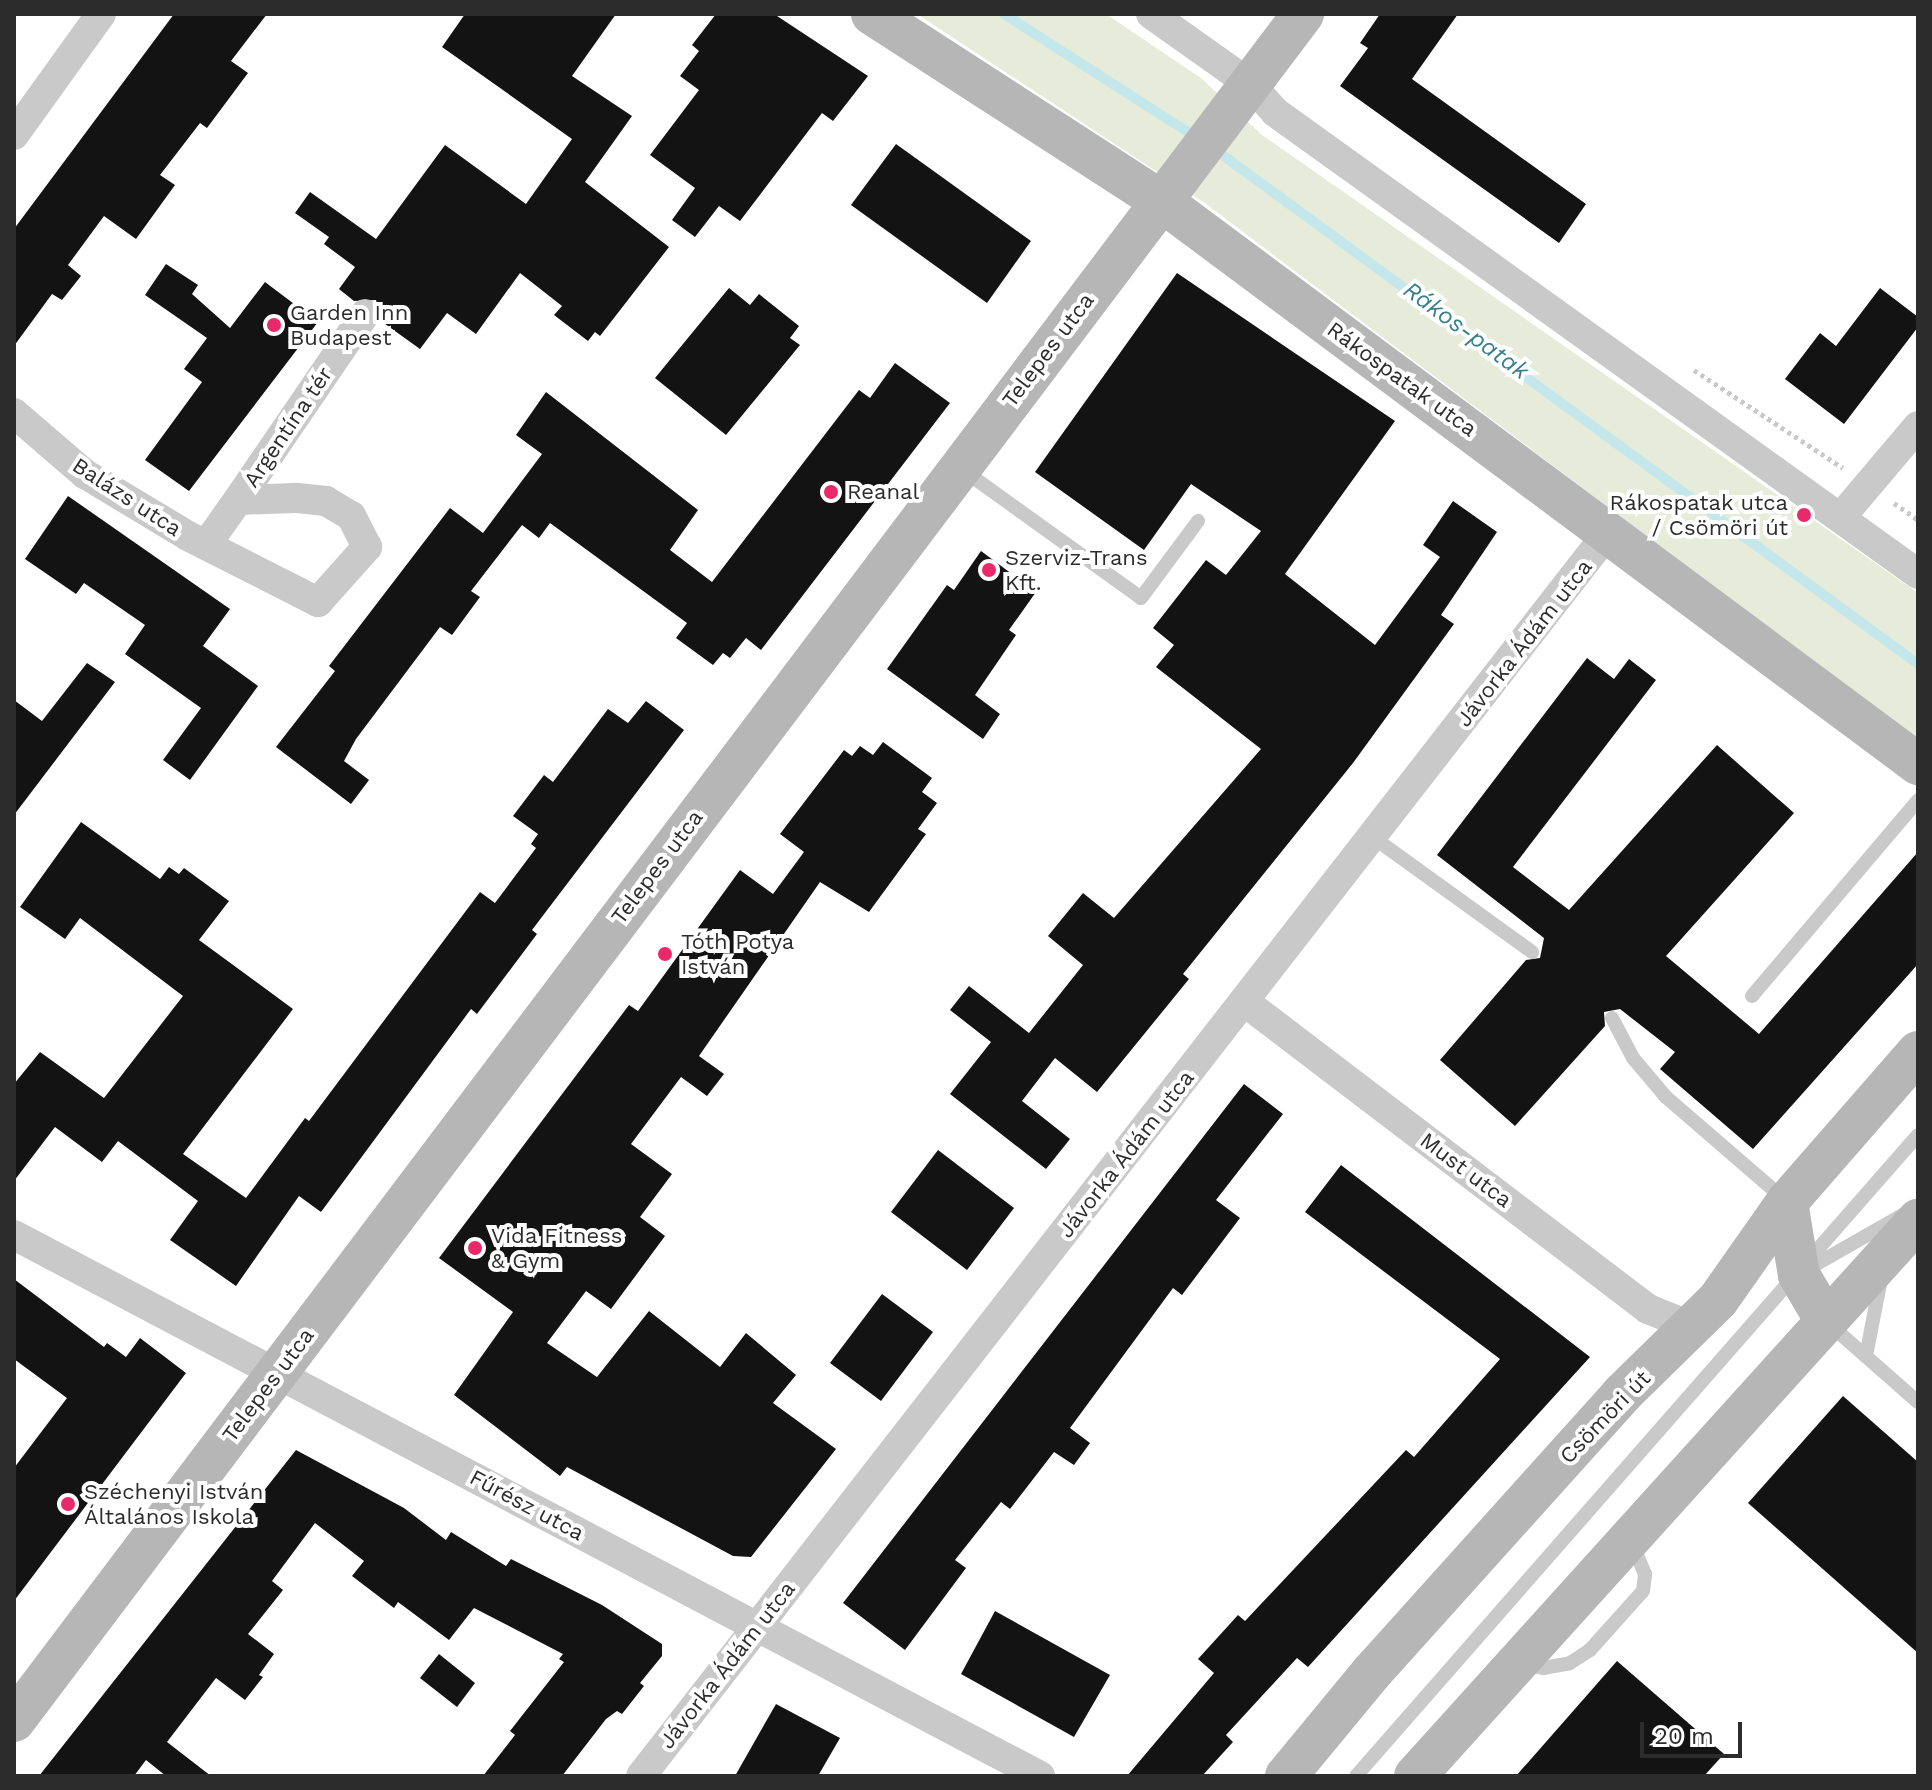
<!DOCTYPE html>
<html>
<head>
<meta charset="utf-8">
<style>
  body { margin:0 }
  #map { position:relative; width:1932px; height:1790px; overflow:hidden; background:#fff; font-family:"Work Sans",sans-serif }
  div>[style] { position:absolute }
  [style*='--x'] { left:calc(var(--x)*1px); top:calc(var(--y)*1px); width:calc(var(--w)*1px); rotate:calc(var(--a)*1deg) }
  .green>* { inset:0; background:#e7ebd9 }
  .stream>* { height:10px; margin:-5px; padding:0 5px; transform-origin:5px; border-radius:5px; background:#c4e7ec }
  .building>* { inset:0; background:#131313 }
  .path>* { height:5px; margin-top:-2.5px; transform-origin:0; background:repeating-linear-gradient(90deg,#c9c9c9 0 4px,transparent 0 8px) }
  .lane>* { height:14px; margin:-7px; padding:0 7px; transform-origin:7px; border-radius:7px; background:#c9c9c9 }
  .street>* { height:30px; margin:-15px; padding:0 15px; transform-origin:15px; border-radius:15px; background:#c9c9c9 }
  .secondary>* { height:42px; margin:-21px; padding:0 21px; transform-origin:21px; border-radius:21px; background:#b6b6b6 }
  .dots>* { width:22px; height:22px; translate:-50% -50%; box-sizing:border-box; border:4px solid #fff; border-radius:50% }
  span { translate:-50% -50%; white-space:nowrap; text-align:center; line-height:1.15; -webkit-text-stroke:8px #fff; paint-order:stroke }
  .poi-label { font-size:22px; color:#2c2c2c }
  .left { translate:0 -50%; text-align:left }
  .right { translate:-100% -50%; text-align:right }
  .street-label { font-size:22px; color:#2c2c2c }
  .water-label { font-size:24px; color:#377f8a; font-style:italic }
  .frame { position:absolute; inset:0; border:16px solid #2c2c2c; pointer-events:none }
  .scale { position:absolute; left:1640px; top:1722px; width:102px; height:36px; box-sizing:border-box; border:4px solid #2c2c2c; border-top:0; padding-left:10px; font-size:24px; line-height:28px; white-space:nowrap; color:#2c2c2c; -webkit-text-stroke:6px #fff; paint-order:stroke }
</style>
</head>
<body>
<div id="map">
  <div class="green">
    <div style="clip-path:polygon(917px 14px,1106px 14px,1201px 78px,1262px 135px,1918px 593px,1918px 741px,1206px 204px)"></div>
  </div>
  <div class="stream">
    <div style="--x:1004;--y:14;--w:232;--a:32.7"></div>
    <div style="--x:1213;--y:148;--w:874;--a:36.2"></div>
  </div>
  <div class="building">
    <div style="clip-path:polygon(174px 14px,267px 14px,231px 61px,248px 73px,207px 128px,200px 123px,160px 175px,175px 185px,136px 239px,104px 216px,68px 265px,81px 276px,62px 300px,52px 294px,14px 346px,14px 229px)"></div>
    <div style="clip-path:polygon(465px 14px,616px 14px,572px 76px,632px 116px,585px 182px,669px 247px,600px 336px,595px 332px,588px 341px,554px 315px,562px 306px,520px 273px,476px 334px,447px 313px,420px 349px,381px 321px,376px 300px,354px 301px,339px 289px,355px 267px,324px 244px,329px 237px,295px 213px,310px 192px,376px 239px,445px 145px,526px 204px,572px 139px,442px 47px)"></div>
    <div style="clip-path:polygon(716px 14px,774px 14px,868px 76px,833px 121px,822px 113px,740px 221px,719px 206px,695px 237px,672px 220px,695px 188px,650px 155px,699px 90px,680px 76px,699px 51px,692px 45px)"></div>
    <div style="clip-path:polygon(1380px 14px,1458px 14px,1412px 79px,1586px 204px,1559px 243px,1340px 86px,1368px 48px,1360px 43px)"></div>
    <div style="clip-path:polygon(896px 144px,1031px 241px,987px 303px,851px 205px)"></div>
    <div style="clip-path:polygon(166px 264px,198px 285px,192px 294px,230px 328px,265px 282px,318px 322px,189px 491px,145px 460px,202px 382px,184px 369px,207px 338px,145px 295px)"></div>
    <div style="clip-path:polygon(1177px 273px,1395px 421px,1285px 574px,1375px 645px,1440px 557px,1423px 545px,1453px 501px,1497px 532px,1441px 615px,1454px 624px,1353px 763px,1183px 974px,1189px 979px,1097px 1092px,1055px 1058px,1022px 1101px,1070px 1139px,1046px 1169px,950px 1094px,991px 1042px,950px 1010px,969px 986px,1029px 1033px,1083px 965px,1048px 936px,1083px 893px,1114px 918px,1261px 749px,1156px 667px,1174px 645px,1153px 628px,1206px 560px,1226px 575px,1261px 531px,1191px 484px,1144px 550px,1035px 472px)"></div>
    <div style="clip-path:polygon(729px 288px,750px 305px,759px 294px,799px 326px,790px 338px,800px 345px,726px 435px,655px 378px)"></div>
    <div style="clip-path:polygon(1880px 288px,1918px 317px,1918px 327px,1844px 424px,1785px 379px,1820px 333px,1836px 346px)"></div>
    <div style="clip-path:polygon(895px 363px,950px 403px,761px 650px,746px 638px,730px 658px,723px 653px,713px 665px,676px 638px,687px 623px,550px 523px,539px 538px,522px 525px,471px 591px,480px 597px,452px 635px,440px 627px,356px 739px,344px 761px,369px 780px,351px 804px,276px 747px,335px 671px,329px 666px,450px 508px,483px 533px,542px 454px,516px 435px,546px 392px,698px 510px,670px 550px,712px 582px,859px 390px,870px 398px)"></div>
    <div style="clip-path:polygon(68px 496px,230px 609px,203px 646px,258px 686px,190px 780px,163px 760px,201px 708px,125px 654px,145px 625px,84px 583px,76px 594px,25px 559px)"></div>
    <div style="clip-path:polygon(981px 551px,1036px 592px,1009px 630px,1016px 635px,975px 695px,1000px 714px,983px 739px,887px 669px,947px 585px,954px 590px)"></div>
    <div style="clip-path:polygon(1587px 658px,1614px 679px,1629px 659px,1656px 680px,1513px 867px,1569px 910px,1717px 745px,1794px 813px,1666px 956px,1759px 1034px,1918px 852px,1918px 964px,1753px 1149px,1660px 1069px,1675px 1052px,1620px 1009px,1604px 1012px,1605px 1026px,1515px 1126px,1440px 1060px,1526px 960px,1540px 958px,1544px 938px,1437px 855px)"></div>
    <div style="clip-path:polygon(87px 663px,115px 682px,14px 815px,14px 700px,42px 721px)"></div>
    <div style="clip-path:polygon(646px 701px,684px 730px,532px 930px,537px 934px,477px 1014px,471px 1009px,321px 1212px,299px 1196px,236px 1286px,170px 1240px,198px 1201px,118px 1141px,102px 1162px,55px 1127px,14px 1181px,14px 1084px,40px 1052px,104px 1098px,183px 996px,80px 918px,65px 939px,20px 907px,81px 822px,160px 879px,169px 867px,179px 874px,184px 868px,229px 901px,199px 940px,293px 1009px,183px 1154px,246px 1198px,305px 1118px,309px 1121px,480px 892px,495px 903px,536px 848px,531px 844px,538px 834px,513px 816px,544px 775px,553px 782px,608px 709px,628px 723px)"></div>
    <div style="clip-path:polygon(883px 742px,932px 778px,922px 792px,937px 803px,918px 829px,926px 834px,869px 912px,820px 882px,699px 1056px,724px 1074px,707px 1096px,681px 1077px,631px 1144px,672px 1174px,640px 1217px,665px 1236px,611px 1309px,586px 1291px,547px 1343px,597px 1377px,649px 1311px,720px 1367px,746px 1333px,796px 1375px,773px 1403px,836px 1449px,751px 1557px,733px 1556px,567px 1467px,560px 1476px,454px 1395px,513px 1312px,439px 1258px,629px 1005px,638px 1011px,740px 870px,773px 894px,804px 852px,780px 834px,844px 750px,852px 756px,860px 746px,873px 755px)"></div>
    <div style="clip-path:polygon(1244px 1084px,1283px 1114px,1216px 1200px,1240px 1218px,1182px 1295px,1173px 1288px,1070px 1428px,1090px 1443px,1074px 1465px,1054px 1452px,1010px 1509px,1001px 1502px,955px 1560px,966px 1568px,905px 1650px,843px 1603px)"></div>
    <div style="clip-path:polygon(938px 1150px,1014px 1208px,967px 1270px,891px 1212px)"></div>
    <div style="clip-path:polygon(1341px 1165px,1590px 1357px,1308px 1667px,1297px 1658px,1226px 1735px,1233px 1742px,1202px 1776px,1127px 1776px,1214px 1673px,1198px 1659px,1238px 1615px,1245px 1621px,1406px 1450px,1414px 1457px,1500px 1359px,1305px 1212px)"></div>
    <div style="clip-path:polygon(14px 1279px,104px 1347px,107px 1343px,126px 1357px,140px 1338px,186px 1373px,14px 1601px,14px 1468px,67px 1398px,14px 1359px)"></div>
    <div style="clip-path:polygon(882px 1294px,933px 1332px,881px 1401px,830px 1363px)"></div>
    <div style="clip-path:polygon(1843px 1396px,1918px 1462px,1918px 1653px,1748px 1503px)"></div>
    <div style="clip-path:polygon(296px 1450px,404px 1508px,446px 1540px,451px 1532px,506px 1566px,511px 1559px,602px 1605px,662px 1644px,662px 1656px,640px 1683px,644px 1686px,622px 1714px,617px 1711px,606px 1719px,562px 1776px,483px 1776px,515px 1735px,510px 1731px,564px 1662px,559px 1659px,563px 1654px,474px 1608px,449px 1640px,398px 1602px,394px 1608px,352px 1576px,364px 1561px,315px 1523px,272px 1581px,283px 1590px,248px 1634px,274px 1654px,259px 1675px,263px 1677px,245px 1700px,216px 1678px,167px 1742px,211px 1776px,166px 1776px,146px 1760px,134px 1776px,39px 1776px)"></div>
    <div style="clip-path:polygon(995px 1611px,1110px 1675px,1074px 1737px,961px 1674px)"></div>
    <div style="clip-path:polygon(439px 1654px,475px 1683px,457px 1707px,420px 1678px)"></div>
    <div style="clip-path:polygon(1617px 1661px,1724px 1754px,1704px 1776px,1516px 1776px)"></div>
    <div style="clip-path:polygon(776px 1704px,840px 1738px,818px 1776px,735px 1776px)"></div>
  </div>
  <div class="path">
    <div style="--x:1694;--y:370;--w:178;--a:33.3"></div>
    <div style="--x:1894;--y:503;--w:29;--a:35"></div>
  </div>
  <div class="lane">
    <div style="--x:963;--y:470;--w:219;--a:35.7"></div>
    <div style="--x:1141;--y:598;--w:96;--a:-53.5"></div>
    <div style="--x:1374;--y:838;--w:195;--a:35.8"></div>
    <div style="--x:1752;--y:996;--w:257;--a:-49.7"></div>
    <div style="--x:1612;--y:1018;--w:45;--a:62.3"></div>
    <div style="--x:1633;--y:1058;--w:51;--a:49.8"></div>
    <div style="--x:1666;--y:1097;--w:156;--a:40.8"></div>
    <div style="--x:1813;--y:1266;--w:107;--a:-29.7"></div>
    <div style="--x:1828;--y:1323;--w:120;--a:41.3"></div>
    <div style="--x:1866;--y:1356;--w:78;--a:-79"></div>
    <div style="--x:1526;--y:1664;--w:17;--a:13"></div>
    <div style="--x:1543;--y:1668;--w:27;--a:-10"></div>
    <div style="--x:1570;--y:1663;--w:24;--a:-33"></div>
    <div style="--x:1590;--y:1650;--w:79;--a:-48.1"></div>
    <div style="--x:1643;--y:1591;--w:17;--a:-83"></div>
    <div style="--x:1645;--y:1574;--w:33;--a:-113"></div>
    <div style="--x:1356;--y:1776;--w:852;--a:-48.76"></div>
  </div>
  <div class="street">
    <div style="--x:1151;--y:14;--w:121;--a:35.3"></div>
    <div style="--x:1250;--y:84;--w:38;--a:48"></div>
    <div style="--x:1275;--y:112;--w:792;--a:35.7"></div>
    <div style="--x:14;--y:135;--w:149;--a:-54.3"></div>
    <div style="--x:14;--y:413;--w:94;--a:40.7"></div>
    <div style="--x:85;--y:474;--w:120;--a:31"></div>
    <div style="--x:188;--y:536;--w:146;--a:26.9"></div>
    <div style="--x:318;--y:602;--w:74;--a:-48.3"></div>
    <div style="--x:367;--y:547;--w:35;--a:-117"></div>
    <div style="--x:351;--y:516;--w:29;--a:-149"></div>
    <div style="--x:326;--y:501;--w:31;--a:-174"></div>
    <div style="--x:295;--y:498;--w:57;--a:178"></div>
    <div style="--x:238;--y:500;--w:55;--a:125.4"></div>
    <div style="--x:238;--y:500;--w:225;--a:-55.7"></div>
    <div style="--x:1841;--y:517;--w:119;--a:-49.8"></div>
    <div style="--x:1245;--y:1002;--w:507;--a:37.3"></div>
    <div style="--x:1648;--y:1309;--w:48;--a:21.8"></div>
    <div style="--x:14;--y:1235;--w:1160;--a:27.8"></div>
    <div style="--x:641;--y:1776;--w:1577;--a:-52.13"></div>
  </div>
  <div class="secondary">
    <div style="--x:872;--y:14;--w:343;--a:32.9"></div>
    <div style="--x:1160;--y:200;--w:945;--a:36.65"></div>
    <div style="--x:1787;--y:1202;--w:74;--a:80.7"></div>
    <div style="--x:1799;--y:1275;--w:53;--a:59.6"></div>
    <div style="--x:14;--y:1721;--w:2139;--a:-52.94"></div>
    <div style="--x:1286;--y:1776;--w:135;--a:-50.4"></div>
    <div style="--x:1372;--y:1672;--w:374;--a:-48"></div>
    <div style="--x:1622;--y:1394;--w:134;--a:-44.4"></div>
    <div style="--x:1718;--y:1300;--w:120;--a:-54.9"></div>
    <div style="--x:1787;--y:1202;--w:199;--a:-48.9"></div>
    <div style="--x:1415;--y:1776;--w:750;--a:-47.87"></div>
  </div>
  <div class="dots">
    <div style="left:274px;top:325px;background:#e9296a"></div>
    <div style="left:831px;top:492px;background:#e9296a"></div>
    <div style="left:1804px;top:515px;background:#e9296a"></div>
    <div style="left:989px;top:570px;background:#e9296a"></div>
    <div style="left:665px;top:954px;background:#e9296a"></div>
    <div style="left:475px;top:1248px;background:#e9296a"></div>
    <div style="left:68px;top:1504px;background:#e9296a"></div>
  </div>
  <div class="poi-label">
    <span class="left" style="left:290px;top:325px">Garden Inn<br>Budapest</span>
    <span class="left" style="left:847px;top:492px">Reanal</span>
    <span class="right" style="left:1788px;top:515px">Rákospatak utca<br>/ Csömöri út</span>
    <span class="left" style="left:1005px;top:570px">Szerviz-Trans<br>Kft.</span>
    <span class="left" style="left:681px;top:954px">Tóth Potya<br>István</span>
    <span class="left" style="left:491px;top:1248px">Vida Fitness<br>&amp; Gym</span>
    <span class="left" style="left:84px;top:1504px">Széchenyi István<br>Általános Iskola</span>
  </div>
  <div class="street-label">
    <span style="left:1048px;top:350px;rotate:-53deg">Telepes utca</span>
    <span style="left:1402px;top:379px;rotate:36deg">Rákospatak utca</span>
    <span style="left:288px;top:427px;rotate:-56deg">Argentína tér</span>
    <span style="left:127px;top:497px;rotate:33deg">Balázs utca</span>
    <span style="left:1524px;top:643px;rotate:-52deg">Jávorka Ádám utca</span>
    <span style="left:657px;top:867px;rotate:-53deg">Telepes utca</span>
    <span style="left:1126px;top:1154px;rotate:-52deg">Jávorka Ádám utca</span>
    <span style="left:1466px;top:1170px;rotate:37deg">Must utca</span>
    <span style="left:268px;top:1385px;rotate:-53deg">Telepes utca</span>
    <span style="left:1605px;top:1417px;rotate:-46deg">Csömöri út</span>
    <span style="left:527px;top:1505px;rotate:28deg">Fűrész utca</span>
    <span style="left:727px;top:1665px;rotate:-52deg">Jávorka Ádám utca</span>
  </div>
  <div class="water-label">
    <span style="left:1466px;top:331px;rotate:36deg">Rákos-patak</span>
  </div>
  <div class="frame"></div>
  <div class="scale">20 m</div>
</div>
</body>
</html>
